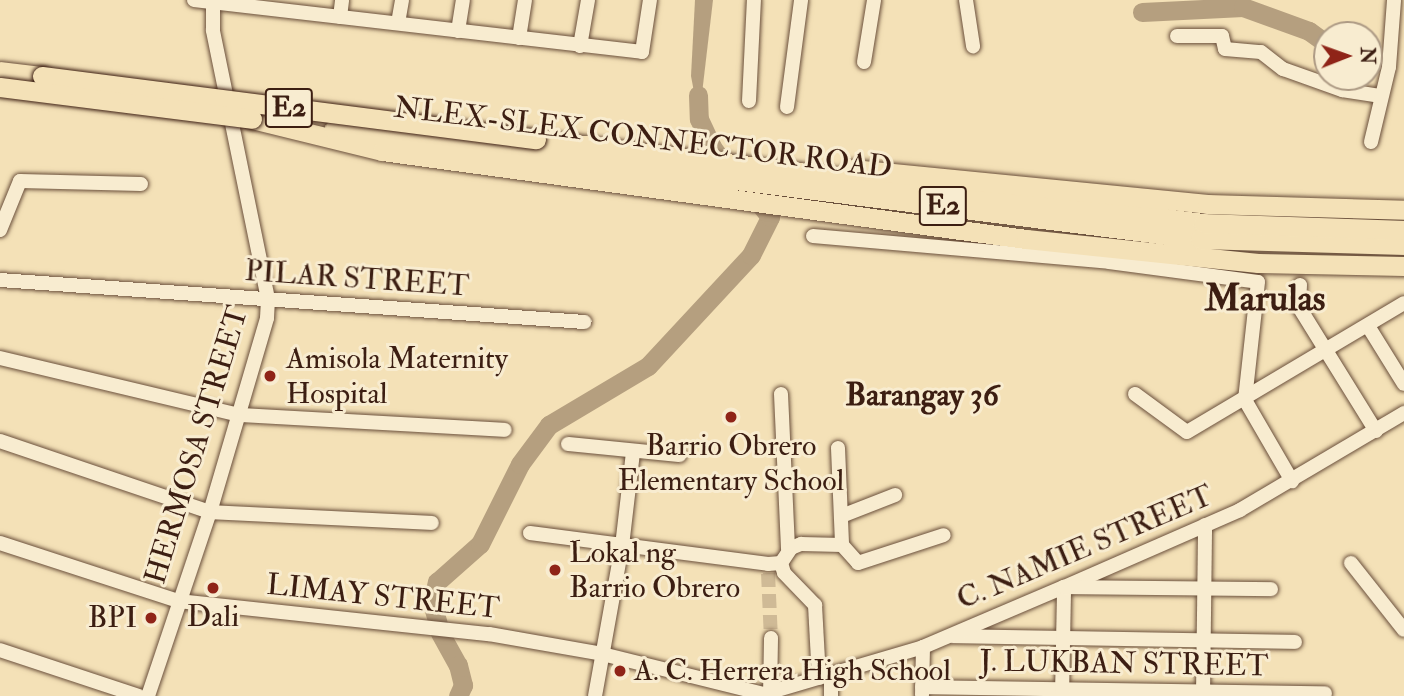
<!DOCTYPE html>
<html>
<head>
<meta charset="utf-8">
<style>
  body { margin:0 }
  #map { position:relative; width:1404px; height:696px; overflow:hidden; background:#f4e1b7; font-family:"IM FELL Double Pica",serif }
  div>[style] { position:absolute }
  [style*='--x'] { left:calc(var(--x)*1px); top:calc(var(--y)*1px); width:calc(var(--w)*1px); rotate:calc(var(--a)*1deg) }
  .water>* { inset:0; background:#b59f7f }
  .river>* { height:19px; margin:-9.5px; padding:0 9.5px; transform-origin:9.5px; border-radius:9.5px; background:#b59f7f }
  .minor-tunnel>* { height:14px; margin-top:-7px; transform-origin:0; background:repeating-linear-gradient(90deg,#cfba96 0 14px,transparent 0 21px) }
  .roads { filter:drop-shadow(0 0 2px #6a4f3b) drop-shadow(0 0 2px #6a4f3b) }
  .minor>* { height:14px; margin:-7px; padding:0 7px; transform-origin:7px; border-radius:7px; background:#f8ecd0 }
  .highway>* { height:19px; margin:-9.5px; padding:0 9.5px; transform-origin:9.5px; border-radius:9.5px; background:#f4e1b7 }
  .bridges { filter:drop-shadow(0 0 2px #3c1e12) drop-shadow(0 0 2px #3c1e12) }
  .highway-bridge>* { height:19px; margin:-9.5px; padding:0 9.5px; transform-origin:9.5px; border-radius:9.5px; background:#f4e1b7 }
  .dots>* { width:19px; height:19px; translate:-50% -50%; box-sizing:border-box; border:4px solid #f8ecd0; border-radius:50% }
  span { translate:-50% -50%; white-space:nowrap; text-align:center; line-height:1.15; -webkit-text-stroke:6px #f8ecd0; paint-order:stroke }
  .shield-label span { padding:2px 5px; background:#f8ecd0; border:2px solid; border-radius:5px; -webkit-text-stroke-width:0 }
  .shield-label { font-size:28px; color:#3c1e12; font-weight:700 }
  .street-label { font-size:30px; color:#3c1e12 }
  .poi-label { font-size:30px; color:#3c1e12 }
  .left { translate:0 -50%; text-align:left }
  .right { translate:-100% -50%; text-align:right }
  .neighbourhood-label { font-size:32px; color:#3c1e12; font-weight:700 }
  .district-label { font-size:37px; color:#3c1e12; font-weight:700 }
  .north { position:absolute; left:1313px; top:21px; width:70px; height:70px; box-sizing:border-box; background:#f8ecd0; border:2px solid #ad9a84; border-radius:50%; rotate:89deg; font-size:19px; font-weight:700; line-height:28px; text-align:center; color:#3c1e12 }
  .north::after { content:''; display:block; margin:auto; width:24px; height:32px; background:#8f2418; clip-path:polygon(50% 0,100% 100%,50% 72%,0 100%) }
</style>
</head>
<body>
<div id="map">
  <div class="water">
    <div style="clip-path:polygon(695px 0,713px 0,699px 119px,691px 76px)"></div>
  </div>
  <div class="river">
    <div style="--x:1142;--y:12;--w:101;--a:-2.8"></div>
    <div style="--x:1243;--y:7;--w:70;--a:20"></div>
    <div style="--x:1309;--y:31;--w:22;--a:36"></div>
    <div style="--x:1369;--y:63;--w:4;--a:34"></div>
    <div style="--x:698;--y:95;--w:24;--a:88"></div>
    <div style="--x:699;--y:119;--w:31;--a:65"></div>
    <div style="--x:712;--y:147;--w:31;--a:54"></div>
    <div style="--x:438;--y:624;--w:22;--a:-106"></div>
    <div style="--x:432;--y:603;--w:22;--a:-77"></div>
    <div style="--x:437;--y:582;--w:57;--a:-41.5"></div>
    <div style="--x:480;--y:544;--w:89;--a:-63.4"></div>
    <div style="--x:520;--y:464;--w:49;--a:-53.4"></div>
    <div style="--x:549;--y:425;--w:115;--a:-30.8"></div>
    <div style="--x:648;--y:366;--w:151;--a:-47.1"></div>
    <div style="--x:751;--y:255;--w:42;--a:-63.4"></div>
    <div style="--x:770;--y:217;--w:31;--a:-128"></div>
    <div style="--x:440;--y:633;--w:37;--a:61"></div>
    <div style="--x:458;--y:665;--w:21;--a:76"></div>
    <div style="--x:463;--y:685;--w:12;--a:114"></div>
  </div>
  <div class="minor-tunnel">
    <div style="--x:768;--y:573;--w:65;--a:87.4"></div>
  </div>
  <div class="roads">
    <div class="minor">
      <div style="--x:194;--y:0;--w:451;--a:6.6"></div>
      <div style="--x:642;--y:52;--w:53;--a:-81.3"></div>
      <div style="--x:966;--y:0;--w:47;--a:81.3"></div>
      <div style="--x:340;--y:17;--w:17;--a:-83"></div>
      <div style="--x:398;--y:23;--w:23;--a:-80"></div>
      <div style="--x:458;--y:31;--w:31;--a:-81"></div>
      <div style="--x:1177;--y:36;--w:45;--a:0"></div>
      <div style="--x:1222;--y:36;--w:13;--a:77"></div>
      <div style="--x:1225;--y:49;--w:36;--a:5"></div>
      <div style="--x:1261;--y:52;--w:28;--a:38"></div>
      <div style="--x:1283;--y:69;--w:63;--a:19.6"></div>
      <div style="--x:1342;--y:90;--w:38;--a:9"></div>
      <div style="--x:519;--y:38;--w:38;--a:-81"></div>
      <div style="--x:580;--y:46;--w:47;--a:-80.1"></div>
      <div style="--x:864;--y:62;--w:63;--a:-80.8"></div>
      <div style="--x:749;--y:101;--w:101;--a:-87.2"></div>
      <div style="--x:787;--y:107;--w:108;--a:-82.5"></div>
      <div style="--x:1371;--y:142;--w:77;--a:-76.5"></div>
      <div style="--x:1389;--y:67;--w:67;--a:-85.7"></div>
      <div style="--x:0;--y:230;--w:53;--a:-67.8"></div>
      <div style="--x:20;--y:181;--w:121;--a:1.4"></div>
      <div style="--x:813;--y:236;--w:297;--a:5"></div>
      <div style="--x:1109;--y:262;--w:150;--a:7.6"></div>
      <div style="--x:1258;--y:282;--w:119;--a:96.3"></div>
      <div style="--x:1245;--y:400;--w:94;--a:59.9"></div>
      <div style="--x:0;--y:280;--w:586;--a:4.11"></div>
      <div style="--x:1300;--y:285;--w:22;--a:93"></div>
      <div style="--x:1299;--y:307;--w:146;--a:58.2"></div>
      <div style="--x:1368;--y:326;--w:68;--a:58.2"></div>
      <div style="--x:0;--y:358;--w:246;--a:13.4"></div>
      <div style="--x:239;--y:415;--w:266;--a:3.2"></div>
      <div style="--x:781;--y:394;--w:157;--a:87.4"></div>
      <div style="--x:1135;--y:394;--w:64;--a:36.2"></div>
      <div style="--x:1187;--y:432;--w:252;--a:-30.7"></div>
      <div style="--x:0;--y:441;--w:222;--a:18.7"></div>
      <div style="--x:210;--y:512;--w:222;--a:2.8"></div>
      <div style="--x:568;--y:444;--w:112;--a:5.7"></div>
      <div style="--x:838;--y:448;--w:97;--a:87.6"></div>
      <div style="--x:842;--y:545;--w:24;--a:48"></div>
      <div style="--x:858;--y:563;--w:90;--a:-18"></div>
      <div style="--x:844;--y:515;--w:55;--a:-21.4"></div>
      <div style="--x:530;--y:533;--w:240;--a:7.4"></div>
      <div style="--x:768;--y:564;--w:13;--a:-4"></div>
      <div style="--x:781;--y:563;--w:18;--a:-56"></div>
      <div style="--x:791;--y:548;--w:11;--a:-22"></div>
      <div style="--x:801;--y:544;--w:41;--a:1.4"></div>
      <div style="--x:0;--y:543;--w:187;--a:18"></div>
      <div style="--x:178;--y:601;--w:313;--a:6.1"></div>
      <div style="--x:489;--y:634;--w:115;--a:10"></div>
      <div style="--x:602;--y:654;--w:167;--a:13.9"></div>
      <div style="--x:781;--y:563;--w:10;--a:73"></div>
      <div style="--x:784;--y:573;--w:45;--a:45.9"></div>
      <div style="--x:815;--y:605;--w:73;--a:86.9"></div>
      <div style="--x:1351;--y:563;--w:85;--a:51.7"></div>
      <div style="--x:953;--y:636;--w:342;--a:1"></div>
      <div style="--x:0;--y:650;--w:146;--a:18.3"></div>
      <div style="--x:922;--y:687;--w:403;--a:0.9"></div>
      <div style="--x:922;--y:695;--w:48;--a:-88.8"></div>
      <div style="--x:148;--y:696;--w:194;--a:-71.4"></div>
      <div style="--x:210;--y:512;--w:202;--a:-73.6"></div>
      <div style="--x:267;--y:318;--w:19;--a:-87"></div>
      <div style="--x:268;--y:299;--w:275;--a:-101.6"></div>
      <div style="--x:213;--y:30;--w:30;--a:-90"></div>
      <div style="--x:595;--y:696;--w:152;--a:-79.8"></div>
      <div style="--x:622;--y:546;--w:94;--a:-83.3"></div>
      <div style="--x:757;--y:696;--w:173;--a:-16.4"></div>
      <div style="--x:923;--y:647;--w:153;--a:-23.1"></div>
      <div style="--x:1064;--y:587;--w:192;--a:-23.6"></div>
      <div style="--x:1240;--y:510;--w:191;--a:-30.6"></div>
      <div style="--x:770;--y:696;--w:58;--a:-89"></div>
      <div style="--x:831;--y:696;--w:22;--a:-90"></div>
      <div style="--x:1062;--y:696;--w:109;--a:-88.9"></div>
      <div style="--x:1064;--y:587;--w:207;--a:0.6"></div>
      <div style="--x:1203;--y:696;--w:171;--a:-89.3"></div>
    </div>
    <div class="highway">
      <div style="--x:0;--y:71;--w:42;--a:6.8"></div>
      <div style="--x:252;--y:119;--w:134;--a:13.8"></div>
      <div style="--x:382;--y:151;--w:650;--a:7.78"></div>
      <div style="--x:1026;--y:239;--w:233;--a:5.9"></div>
      <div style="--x:1258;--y:263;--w:146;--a:1.2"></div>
      <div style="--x:334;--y:129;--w:873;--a:7.24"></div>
      <div style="--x:1200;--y:239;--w:204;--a:1.7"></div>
      <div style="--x:536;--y:139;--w:672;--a:7.18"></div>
      <div style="--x:1203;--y:223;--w:201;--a:2"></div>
      <div style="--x:852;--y:169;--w:357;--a:5.6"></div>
      <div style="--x:1207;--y:204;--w:197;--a:1.7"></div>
    </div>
  </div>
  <div class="bridges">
    <div class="highway-bridge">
      <div style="--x:42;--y:76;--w:498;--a:7.3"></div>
      <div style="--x:0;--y:87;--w:254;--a:7.2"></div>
    </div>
  </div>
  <div class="dots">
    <div style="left:270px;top:376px;background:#8f2418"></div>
    <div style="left:731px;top:417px;background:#8f2418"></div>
    <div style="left:555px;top:570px;background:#8f2418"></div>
    <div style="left:213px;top:588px;background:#8f2418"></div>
    <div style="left:151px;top:618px;background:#8f2418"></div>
    <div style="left:620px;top:671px;background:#8f2418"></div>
  </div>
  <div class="shield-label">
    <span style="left:289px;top:108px">E2</span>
    <span style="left:943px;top:206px">E2</span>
  </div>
  <div class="street-label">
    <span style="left:643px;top:138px;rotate:7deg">NLEX-SLEX CONNECTOR ROAD</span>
    <span style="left:357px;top:279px;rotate:4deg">PILAR STREET</span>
    <span style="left:197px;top:445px;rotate:-73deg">HERMOSA STREET</span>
    <span style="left:1085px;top:548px;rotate:-23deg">C. NAMIE STREET</span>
    <span style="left:383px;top:597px;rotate:6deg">LIMAY STREET</span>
    <span style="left:1124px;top:664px;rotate:1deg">J. LUKBAN STREET</span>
  </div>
  <div class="poi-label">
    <span class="left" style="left:286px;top:376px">Amisola Maternity<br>Hospital</span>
    <span style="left:731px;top:463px">Barrio Obrero<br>Elementary School</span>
    <span class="left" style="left:569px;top:570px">Lokal ng<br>Barrio Obrero</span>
    <span style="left:213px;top:617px">Dali</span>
    <span class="right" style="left:137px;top:618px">BPI</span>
    <span class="left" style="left:634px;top:671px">A. C. Herrera High School</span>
  </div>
  <div class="neighbourhood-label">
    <span style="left:922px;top:395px">Barangay 36</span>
  </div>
  <div class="district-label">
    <span style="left:1265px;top:299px">Marulas</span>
  </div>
  <div class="north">N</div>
</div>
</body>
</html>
